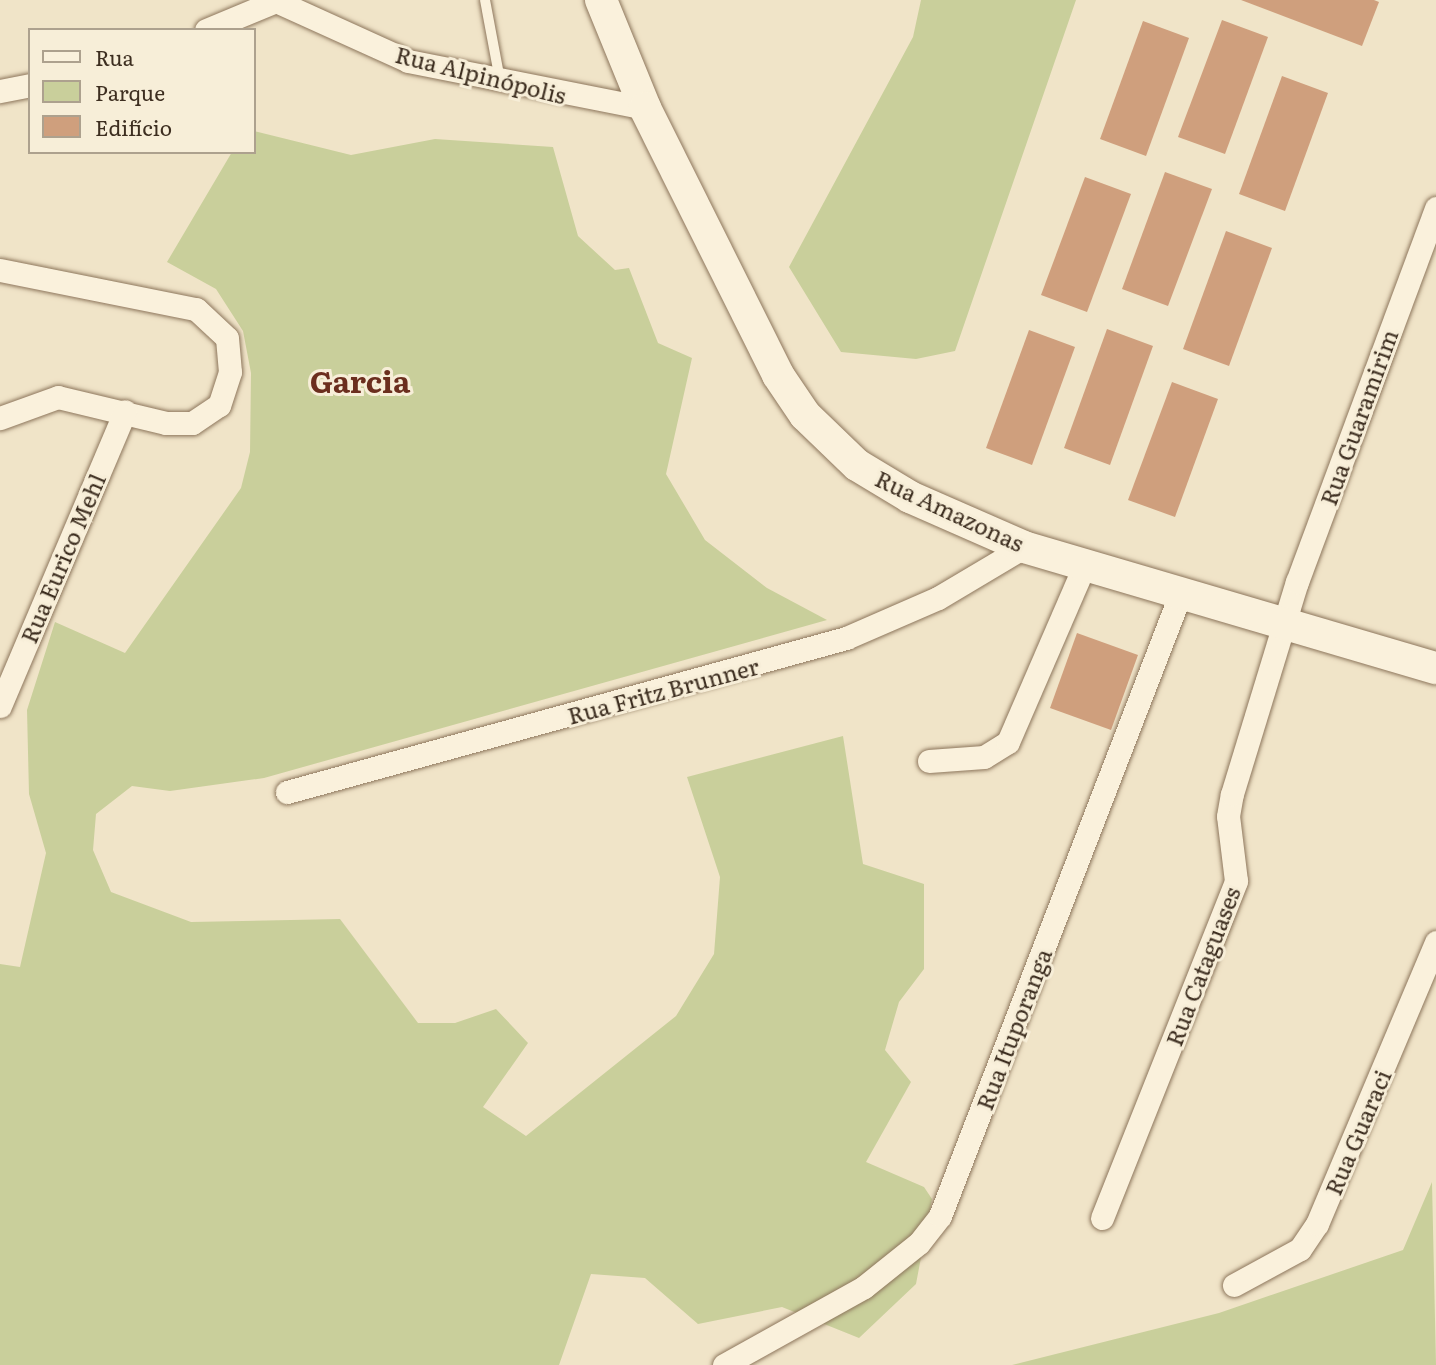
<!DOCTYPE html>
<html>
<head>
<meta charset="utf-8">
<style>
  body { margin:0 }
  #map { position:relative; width:1436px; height:1365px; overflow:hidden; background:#f0e4c8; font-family:Literata,serif }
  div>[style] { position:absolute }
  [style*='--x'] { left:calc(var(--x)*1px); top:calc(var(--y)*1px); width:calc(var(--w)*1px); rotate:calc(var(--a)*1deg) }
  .green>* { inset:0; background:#c9cf9b }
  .building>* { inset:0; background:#cf9f7d }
  .roads { filter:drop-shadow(0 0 2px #8d765c) drop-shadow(0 0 2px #8d765c) }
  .lane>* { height:10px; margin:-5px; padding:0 5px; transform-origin:5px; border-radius:5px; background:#faf1dc }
  .street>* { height:23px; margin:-11.5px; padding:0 11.5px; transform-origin:11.5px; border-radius:11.5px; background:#faf1dc }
  .secondary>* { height:32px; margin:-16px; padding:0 16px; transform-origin:16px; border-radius:16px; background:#faf1dc }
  span { translate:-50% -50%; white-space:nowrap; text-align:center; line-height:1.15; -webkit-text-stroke:6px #f7eed8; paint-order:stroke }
  .street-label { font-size:23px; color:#3d2e20 }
  .district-label { font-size:30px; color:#6b2e1e; font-weight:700 }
  .legend { position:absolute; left:28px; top:28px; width:228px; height:126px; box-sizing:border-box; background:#f7eed8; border:2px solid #ada18e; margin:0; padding:9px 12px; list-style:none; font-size:21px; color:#3d2e20 }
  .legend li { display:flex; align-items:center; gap:14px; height:35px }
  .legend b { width:35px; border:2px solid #ada18e }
</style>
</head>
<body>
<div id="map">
  <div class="green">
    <div style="clip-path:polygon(921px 0,1076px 0,955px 351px,916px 359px,841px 352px,789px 267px,913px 37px)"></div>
    <div style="clip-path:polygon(254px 131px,351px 155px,435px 139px,553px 147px,578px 236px,615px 270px,629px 268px,658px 343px,692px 358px,666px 474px,705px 540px,767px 588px,827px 620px,264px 778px,170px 791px,132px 786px,96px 814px,93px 850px,111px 892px,191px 922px,340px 919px,418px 1023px,455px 1023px,496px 1009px,528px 1043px,483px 1107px,526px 1136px,676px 1016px,714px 954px,720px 877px,687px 777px,843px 736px,863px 864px,924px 884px,924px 969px,899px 1002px,885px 1050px,911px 1082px,866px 1162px,924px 1187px,932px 1199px,916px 1284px,859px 1338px,782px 1307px,698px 1324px,645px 1278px,591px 1274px,559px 1365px,0 1365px,0 964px,20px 967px,46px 853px,29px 794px,27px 710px,55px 622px,125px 653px,241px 488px,250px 452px,251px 373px,243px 331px,216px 289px,167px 262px,232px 152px,254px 152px)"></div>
    <div style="clip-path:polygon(1432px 1182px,1436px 1365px,1012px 1365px,1219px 1313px,1403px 1250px)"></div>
  </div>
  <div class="building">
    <div style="clip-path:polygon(1241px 0,1374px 0,1379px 2px,1362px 46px)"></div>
    <div style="clip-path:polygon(1222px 20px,1268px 37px,1225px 154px,1178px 137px)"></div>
    <div style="clip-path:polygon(1143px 21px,1189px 38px,1146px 156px,1100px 139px)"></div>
    <div style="clip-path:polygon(1282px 76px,1328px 93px,1285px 211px,1239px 194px)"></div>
    <div style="clip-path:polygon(1165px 172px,1212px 189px,1168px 306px,1122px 289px)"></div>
    <div style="clip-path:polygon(1085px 177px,1131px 194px,1087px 312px,1041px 295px)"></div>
    <div style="clip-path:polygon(1226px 231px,1272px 248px,1229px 366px,1183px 349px)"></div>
    <div style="clip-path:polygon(1107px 329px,1153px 346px,1110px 465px,1064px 448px)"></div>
    <div style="clip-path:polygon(1029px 330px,1075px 347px,1032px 465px,986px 448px)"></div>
    <div style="clip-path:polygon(1172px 382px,1218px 399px,1175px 517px,1128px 500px)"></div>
    <div style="clip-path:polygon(1077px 633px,1138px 655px,1111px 730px,1050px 708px)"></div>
  </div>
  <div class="roads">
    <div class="lane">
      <div style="--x:485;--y:0;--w:81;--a:79.4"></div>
    </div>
    <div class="street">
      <div style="--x:206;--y:30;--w:76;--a:-22.5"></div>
      <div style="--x:276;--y:1;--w:145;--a:24.4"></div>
      <div style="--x:408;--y:61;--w:242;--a:11.2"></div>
      <div style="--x:0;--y:91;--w:31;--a:-11"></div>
      <div style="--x:0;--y:270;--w:200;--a:11.3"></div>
      <div style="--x:196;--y:309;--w:42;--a:43.1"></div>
      <div style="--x:227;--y:338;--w:34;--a:85"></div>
      <div style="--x:230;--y:372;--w:35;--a:108"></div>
      <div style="--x:219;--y:405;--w:32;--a:146"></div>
      <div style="--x:192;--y:423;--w:26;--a:180"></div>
      <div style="--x:166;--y:423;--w:111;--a:-166.5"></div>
      <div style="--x:58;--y:397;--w:62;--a:160.1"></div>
      <div style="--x:0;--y:706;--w:320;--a:-67"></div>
      <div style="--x:929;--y:761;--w:55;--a:-4.2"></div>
      <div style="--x:984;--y:757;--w:28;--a:-32"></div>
      <div style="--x:1008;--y:742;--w:192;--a:-66.6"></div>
      <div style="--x:287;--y:792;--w:580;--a:-15.4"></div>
      <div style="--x:846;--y:638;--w:100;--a:-23.5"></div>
      <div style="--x:938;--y:598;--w:100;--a:-30.7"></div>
      <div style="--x:1102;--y:1218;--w:363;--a:-68.3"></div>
      <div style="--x:1236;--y:881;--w:65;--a:-97"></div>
      <div style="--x:1228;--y:816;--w:22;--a:-80"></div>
      <div style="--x:1232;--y:794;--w:222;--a:-73"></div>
      <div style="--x:1297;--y:582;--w:399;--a:-69.6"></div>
      <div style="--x:1234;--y:1285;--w:75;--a:-28.6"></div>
      <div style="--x:1300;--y:1249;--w:30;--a:-56"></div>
      <div style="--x:1317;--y:1224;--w:306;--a:-67.1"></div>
      <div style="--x:724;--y:1365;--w:160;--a:-29.1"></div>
      <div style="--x:864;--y:1287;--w:70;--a:-38.7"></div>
      <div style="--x:919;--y:1243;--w:34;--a:-52"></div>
      <div style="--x:940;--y:1216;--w:666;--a:-68.87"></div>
    </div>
    <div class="secondary">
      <div style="--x:601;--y:0;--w:117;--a:67.8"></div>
      <div style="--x:645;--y:108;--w:298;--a:63.5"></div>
      <div style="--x:778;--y:375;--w:48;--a:56"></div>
      <div style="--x:805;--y:415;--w:72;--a:43.9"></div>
      <div style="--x:857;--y:465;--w:62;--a:31.1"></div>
      <div style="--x:910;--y:497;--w:124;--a:23.7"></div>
      <div style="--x:1024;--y:547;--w:429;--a:16.4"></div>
    </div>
  </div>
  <div class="street-label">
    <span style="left:481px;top:74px;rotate:14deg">Rua Alpinópolis</span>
    <span style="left:1358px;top:417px;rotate:-70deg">Rua Guaramirim</span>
    <span style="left:950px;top:510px;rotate:25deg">Rua Amazonas</span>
    <span style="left:62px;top:558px;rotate:-67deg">Rua Eurico Mehl</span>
    <span style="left:663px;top:690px;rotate:-15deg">Rua Fritz Brunner</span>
    <span style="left:1202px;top:966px;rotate:-69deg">Rua Cataguases</span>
    <span style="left:1013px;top:1029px;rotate:-69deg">Rua Ituporanga</span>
    <span style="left:1357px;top:1132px;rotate:-67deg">Rua Guaraci</span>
  </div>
  <div class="district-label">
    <span style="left:360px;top:380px">Garcia</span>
  </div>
  <ul class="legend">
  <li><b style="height:9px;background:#faf1dc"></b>Rua</li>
  <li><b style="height:19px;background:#c9cf9b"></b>Parque</li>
  <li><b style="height:19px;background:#cf9f7d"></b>Edifício</li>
  </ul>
</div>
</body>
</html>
